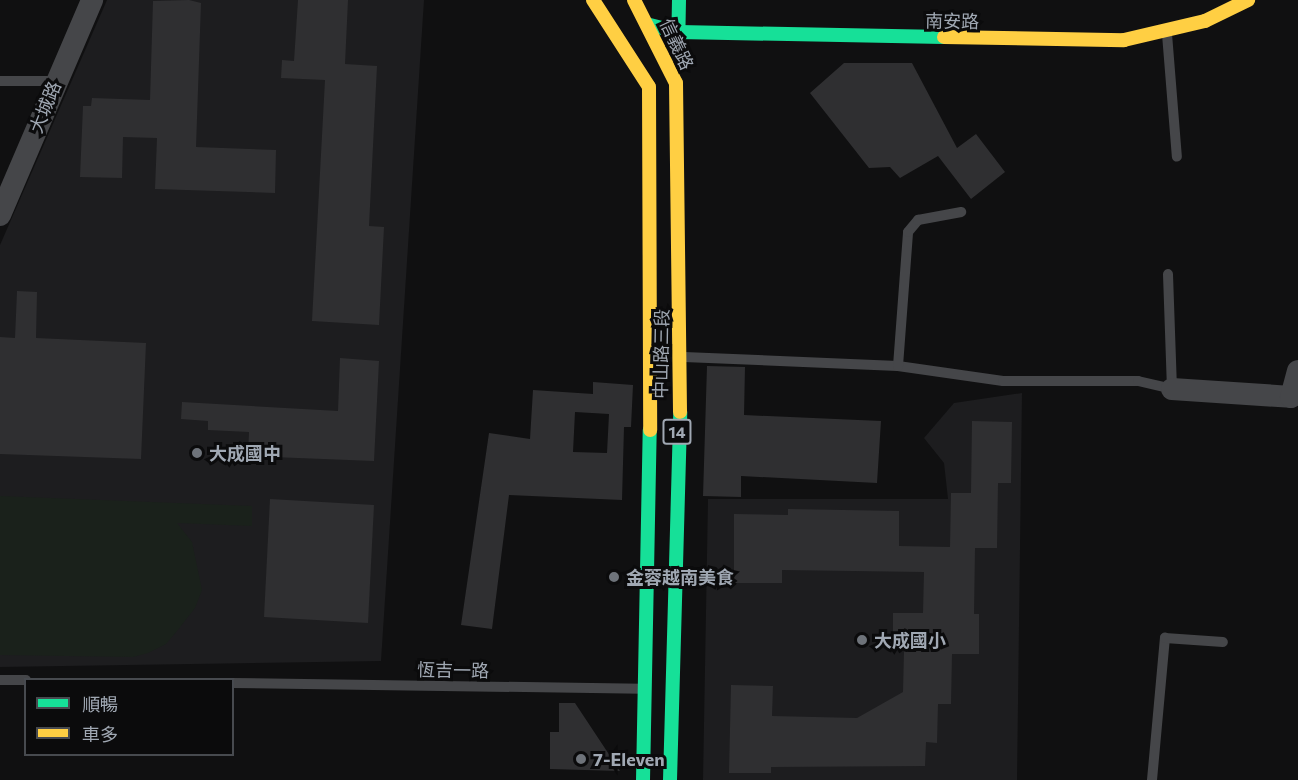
<!DOCTYPE html>
<html>
<head>
<meta charset="utf-8">
<style>
  body { margin:0 }
  #map { position:relative; width:1298px; height:780px; overflow:hidden; background:#101011; font-family:Commissioner,"Noto Sans TC",sans-serif }
  div>[style] { position:absolute }
  [style*='--x'] { left:calc(var(--x)*1px); top:calc(var(--y)*1px); width:calc(var(--w)*1px); rotate:calc(var(--a)*1deg) }
  .built>* { inset:0; background:#1d1d1f }
  .green>* { inset:0; background:#1a211b }
  .building>* { inset:0; background:#2f2f31 }
  .lane>* { height:10px; margin:-5px; padding:0 5px; transform-origin:5px; border-radius:5px; background:#454649 }
  .street>* { height:22px; margin:-11px; padding:0 11px; transform-origin:11px; border-radius:11px; background:#454649 }
  .fast>* { height:14px; margin:-7px; padding:0 7px; transform-origin:7px; border-radius:7px; background:#16e098 }
  .slow>* { height:14px; margin:-7px; padding:0 7px; transform-origin:7px; border-radius:7px; background:#ffcf43 }
  .dots>* { width:16px; height:16px; translate:-50% -50%; box-sizing:border-box; border:3px solid #0b0b0c; border-radius:50% }
  span { translate:-50% -50%; white-space:nowrap; text-align:center; line-height:1.15; -webkit-text-stroke:6px #0b0b0c; paint-order:stroke }
  .shield-label span { padding:2px 4px; background:#0b0b0c; border:2px solid; border-radius:4px; -webkit-text-stroke-width:0 }
  .shield-label { font-size:16px; color:#a0a8b3; font-weight:700 }
  .street-label { font-size:18px; color:#a0a8b3 }
  .poi-label { font-size:18px; color:#a0a8b3; font-weight:700 }
  .left { translate:0 -50%; text-align:left }
  .legend { position:absolute; left:24px; top:678px; width:210px; height:78px; box-sizing:border-box; background:#0b0b0c; border:2px solid #474a4f; margin:0; padding:8px 10px; list-style:none; font-size:18px; color:#a0a8b3 }
  .legend li { display:flex; align-items:center; gap:12px; height:30px }
  .legend b { width:30px; border:2px solid #474a4f }
</style>
</head>
<body>
<div id="map">
  <div class="built">
    <div style="clip-path:polygon(107px 0,424px 0,381px 661px,0 667px,0 245px)"></div>
    <div style="clip-path:polygon(1022px 393px,1017px 780px,703px 780px,708px 499px,948px 499px,944px 463px,924px 438px,954px 403px)"></div>
  </div>
  <div class="green">
    <div style="clip-path:polygon(0 496px,252px 506px,252px 526px,177px 523px,192px 542px,202px 590px,195px 608px,177px 631px,166px 644px,148px 653px,133px 657px,0 655px)"></div>
  </div>
  <div class="building">
    <div style="clip-path:polygon(189px 0,201px 3px,196px 147px,276px 150px,275px 193px,155px 189px,157px 138px,123px 137px,122px 178px,80px 177px,83px 106px,91px 106px,92px 98px,150px 100px,153px 1px)"></div>
    <div style="clip-path:polygon(298px 0,348px 0,345px 64px,377px 66px,369px 226px,384px 227px,379px 325px,312px 321px,325px 80px,281px 78px,282px 60px,294px 61px)"></div>
    <div style="clip-path:polygon(844px 63px,912px 63px,957px 148px,976px 134px,1005px 172px,971px 199px,938px 156px,900px 178px,890px 167px,869px 168px,810px 93px)"></div>
    <div style="clip-path:polygon(17px 291px,37px 292px,36px 338px,146px 343px,141px 459px,0 454px,0 337px,15px 338px)"></div>
    <div style="clip-path:polygon(340px 358px,379px 361px,374px 461px,248px 456px,249px 432px,208px 430px,208px 421px,181px 419px,182px 402px,338px 411px)"></div>
    <div style="clip-path:polygon(707px 366px,745px 367px,744px 415px,881px 421px,877px 483px,741px 476px,741px 497px,703px 496px)"></div>
    <div style="clip-path:polygon(evenodd,593px 382px,633px 385px,631px 427px,624px 427px,622px 500px,509px 495px,492px 629px,461px 625px,489px 433px,530px 439px,533px 390px,593px 394px,593px 382px,575px 412px,609px 414px,607px 453px,573px 452px,575px 412px)"></div>
    <div style="clip-path:polygon(972px 421px,1012px 422px,1011px 483px,998px 483px,997px 548px,975px 548px,974px 614px,979px 614px,979px 654px,952px 654px,951px 704px,938px 704px,937px 743px,926px 742px,925px 766px,771px 767px,771px 773px,729px 773px,731px 685px,773px 686px,772px 716px,857px 718px,903px 692px,904px 651px,893px 650px,893px 613px,923px 613px,924px 572px,782px 570px,782px 583px,734px 583px,734px 514px,788px 515px,788px 509px,899px 511px,899px 546px,950px 547px,951px 493px,971px 493px)"></div>
    <div style="clip-path:polygon(270px 499px,374px 505px,368px 623px,264px 617px)"></div>
    <div style="clip-path:polygon(559px 703px,575px 703px,620px 771px,550px 769px,550px 732px,559px 732px)"></div>
  </div>
  <div class="lane">
    <div style="--x:1167;--y:34;--w:123;--a:85.4"></div>
    <div style="--x:0;--y:81;--w:56;--a:0"></div>
    <div style="--x:684;--y:357;--w:214;--a:2.4"></div>
    <div style="--x:898;--y:366;--w:106;--a:8.1"></div>
    <div style="--x:1003;--y:381;--w:135;--a:0"></div>
    <div style="--x:1138;--y:381;--w:35;--a:13"></div>
    <div style="--x:1172;--y:389;--w:115;--a:-92"></div>
    <div style="--x:898;--y:366;--w:134;--a:-85.7"></div>
    <div style="--x:908;--y:232;--w:16;--a:-50"></div>
    <div style="--x:918;--y:220;--w:44;--a:-10.5"></div>
    <div style="--x:0;--y:680;--w:26;--a:0"></div>
    <div style="--x:232;--y:683;--w:410;--a:0.8"></div>
    <div style="--x:1152;--y:780;--w:143;--a:-84.8"></div>
    <div style="--x:1165;--y:638;--w:58;--a:3.9"></div>
  </div>
  <div class="street">
    <div style="--x:0;--y:215;--w:234;--a:-66.8"></div>
    <div style="--x:1172;--y:389;--w:119;--a:3.8"></div>
    <div style="--x:1291;--y:397;--w:27;--a:-75"></div>
  </div>
  <div class="fast">
    <div style="--x:650;--y:25;--w:30;--a:14"></div>
    <div style="--x:679;--y:32;--w:265;--a:1.1"></div>
    <div style="--x:678;--y:52;--w:52;--a:-88.9"></div>
    <div style="--x:643;--y:780;--w:350;--a:-88.9"></div>
    <div style="--x:670;--y:780;--w:368;--a:-88.4"></div>
  </div>
  <div class="slow">
    <div style="--x:593;--y:0;--w:103;--a:57.2"></div>
    <div style="--x:634;--y:0;--w:93;--a:63.2"></div>
    <div style="--x:676;--y:83;--w:329;--a:89.3"></div>
    <div style="--x:944;--y:37;--w:180;--a:1"></div>
    <div style="--x:1124;--y:40;--w:83;--a:-13.2"></div>
    <div style="--x:1205;--y:21;--w:48;--a:-26"></div>
    <div style="--x:649;--y:87;--w:343;--a:89.8"></div>
  </div>
  <div class="dots">
    <div style="left:197px;top:453px;background:#6e737a"></div>
    <div style="left:614px;top:577px;background:#6e737a"></div>
    <div style="left:862px;top:640px;background:#6e737a"></div>
    <div style="left:581px;top:759px;background:#6e737a"></div>
  </div>
  <div class="shield-label">
    <span style="left:677px;top:432px">14</span>
  </div>
  <div class="street-label">
    <span style="left:952px;top:21px;rotate:1deg">南安路</span>
    <span style="left:677px;top:44px;rotate:65deg">信義路</span>
    <span style="left:45px;top:107px;rotate:-68deg">大城路</span>
    <span style="left:661px;top:354px;rotate:-89deg">中山路三段</span>
    <span style="left:453px;top:670px;rotate:1deg">恆吉一路</span>
  </div>
  <div class="poi-label">
    <span class="left" style="left:209px;top:453px">大成國中</span>
    <span class="left" style="left:626px;top:577px">金蓉越南美食</span>
    <span class="left" style="left:874px;top:640px">大成國小</span>
    <span class="left" style="left:593px;top:759px">7-Eleven</span>
  </div>
  <ul class="legend">
  <li><b style="height:8px;background:#16e098"></b>順暢</li>
  <li><b style="height:8px;background:#ffcf43"></b>車多</li>
  </ul>
</div>
</body>
</html>
